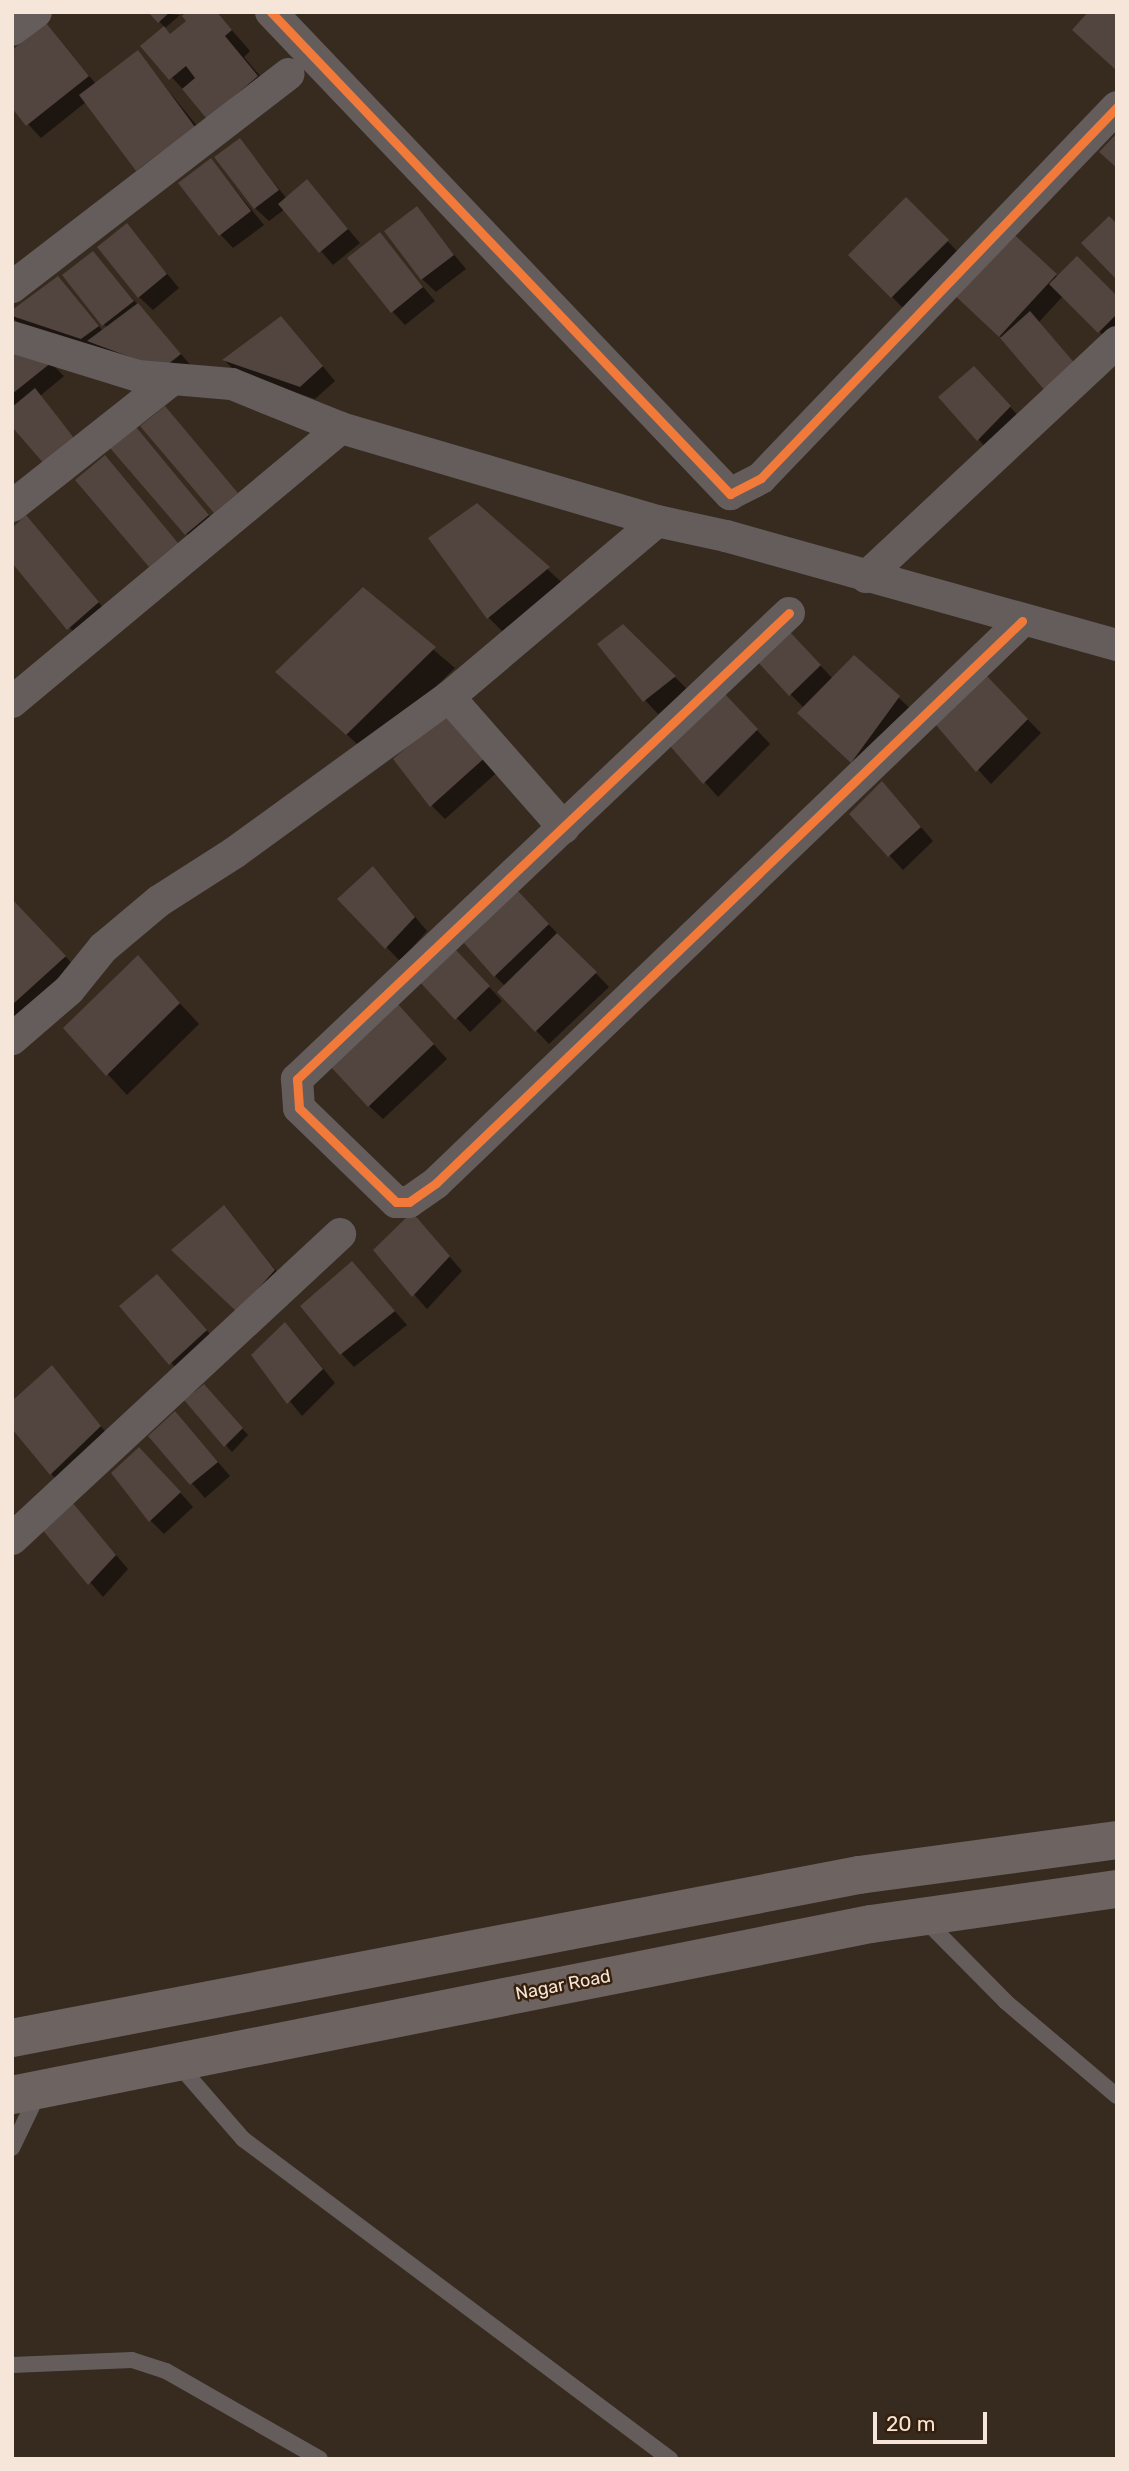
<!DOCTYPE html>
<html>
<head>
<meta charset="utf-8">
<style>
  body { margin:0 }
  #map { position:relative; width:1129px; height:2471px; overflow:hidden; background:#372a1f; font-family:Rubik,sans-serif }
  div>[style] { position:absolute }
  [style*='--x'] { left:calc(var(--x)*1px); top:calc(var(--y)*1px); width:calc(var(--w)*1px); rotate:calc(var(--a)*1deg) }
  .shadow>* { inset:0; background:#0007 }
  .building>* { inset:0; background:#52443e }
  .service>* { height:16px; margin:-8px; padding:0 8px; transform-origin:8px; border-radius:8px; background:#645d5c }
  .minor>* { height:32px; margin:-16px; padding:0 16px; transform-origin:16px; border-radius:16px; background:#645d5c }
  .trunk>* { height:38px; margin:-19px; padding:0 19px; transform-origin:19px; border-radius:19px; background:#6d6360 }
  .cycleway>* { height:9px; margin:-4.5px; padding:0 4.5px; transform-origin:4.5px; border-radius:4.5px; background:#f17a3a }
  span { translate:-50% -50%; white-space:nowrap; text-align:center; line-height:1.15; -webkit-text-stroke:5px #361f0b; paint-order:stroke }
  .street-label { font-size:18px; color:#f6e6da }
  .frame { position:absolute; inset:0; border:14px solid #f6e6da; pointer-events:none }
  .scale { position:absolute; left:873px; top:2412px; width:114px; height:32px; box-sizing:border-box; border:4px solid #f6e6da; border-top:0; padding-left:9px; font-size:21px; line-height:24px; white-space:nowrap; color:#f6e6da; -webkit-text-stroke:5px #361f0b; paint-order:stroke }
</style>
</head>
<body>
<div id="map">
  <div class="shadow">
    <div style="clip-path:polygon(151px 12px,180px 15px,164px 29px,171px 36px,189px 21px,184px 12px,216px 12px,250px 51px,244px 57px,277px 96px,228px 138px,143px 46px,165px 28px)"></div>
    <div style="clip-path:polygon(46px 25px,96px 84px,138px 53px,214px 147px,157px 190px,86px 102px,41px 138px,28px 124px)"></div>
    <div style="clip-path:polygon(240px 140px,287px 199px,307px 181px,360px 243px,333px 265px,285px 209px,269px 221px,255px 208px)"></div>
    <div style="clip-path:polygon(211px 160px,264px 225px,233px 248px,220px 234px)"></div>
    <div style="clip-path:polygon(906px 199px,961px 255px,905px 310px,850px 255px)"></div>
    <div style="clip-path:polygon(416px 209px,466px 269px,436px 292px,422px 279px)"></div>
    <div style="clip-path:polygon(127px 226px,179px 288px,153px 310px,139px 297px)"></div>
    <div style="clip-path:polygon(1005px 229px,1058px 277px,1117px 298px,1117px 341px,1113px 345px,1063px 296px,1039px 322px,1090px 381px,1001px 337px,963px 302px)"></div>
    <div style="clip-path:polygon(380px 235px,435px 301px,405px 325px,392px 311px)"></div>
    <div style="clip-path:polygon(93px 253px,193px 368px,176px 382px,22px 327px,12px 317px,58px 279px,103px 331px,107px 328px,65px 275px)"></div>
    <div style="clip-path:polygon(294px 332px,335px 381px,315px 399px,237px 373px,224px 360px)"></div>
    <div style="clip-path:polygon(12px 350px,51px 363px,64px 376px,40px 396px,87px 453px,12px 425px)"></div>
    <div style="clip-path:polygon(987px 382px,1023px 421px,991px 453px,978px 439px)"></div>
    <div style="clip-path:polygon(165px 408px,250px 507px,229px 525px,143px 426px)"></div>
    <div style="clip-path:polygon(149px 443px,221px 530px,199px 548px,113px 448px)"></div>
    <div style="clip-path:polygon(477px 505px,568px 588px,509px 638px,489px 618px,431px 538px)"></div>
    <div style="clip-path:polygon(26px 517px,111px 617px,82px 642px,12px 560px)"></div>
    <div style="clip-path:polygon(363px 590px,455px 668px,367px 753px,278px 672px)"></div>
    <div style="clip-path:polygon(623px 626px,688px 690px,658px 714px,645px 700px)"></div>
    <div style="clip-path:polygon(804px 648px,833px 679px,854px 657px,913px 711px,865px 775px,813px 726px,804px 708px,758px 661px)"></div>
    <div style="clip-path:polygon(985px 676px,1041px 733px,991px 784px,938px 725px)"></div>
    <div style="clip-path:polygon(738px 710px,770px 744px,718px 797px,673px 746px)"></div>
    <div style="clip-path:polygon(465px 725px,502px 768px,445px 819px,432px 806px)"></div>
    <div style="clip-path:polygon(895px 797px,933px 841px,903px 870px,851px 814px)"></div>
    <div style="clip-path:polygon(386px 882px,427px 931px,400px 961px,339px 899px)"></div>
    <div style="clip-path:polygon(12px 901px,85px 977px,27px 1029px,12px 1014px)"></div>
    <div style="clip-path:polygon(530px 905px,609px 987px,549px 1044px,499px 992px,505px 986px,495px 976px)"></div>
    <div style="clip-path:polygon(138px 958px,199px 1024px,127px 1095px,65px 1028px)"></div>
    <div style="clip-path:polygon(470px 966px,502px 1001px,470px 1032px,421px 980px)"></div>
    <div style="clip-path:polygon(410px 1018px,447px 1059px,383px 1119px,369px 1106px)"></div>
    <div style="clip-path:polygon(224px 1207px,288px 1285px,251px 1324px)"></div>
    <div style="clip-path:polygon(425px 1228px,462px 1271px,427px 1309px,375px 1250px)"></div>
    <div style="clip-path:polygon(365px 1277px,407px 1325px,354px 1367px,341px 1353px)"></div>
    <div style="clip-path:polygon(170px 1290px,219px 1344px,184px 1377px,121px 1306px)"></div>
    <div style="clip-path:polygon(298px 1338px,335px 1383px,302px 1416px,253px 1356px)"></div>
    <div style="clip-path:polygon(52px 1367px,113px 1441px,65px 1487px,51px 1474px)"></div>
    <div style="clip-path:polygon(210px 1393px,248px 1435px,232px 1452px,187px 1401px)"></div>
    <div style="clip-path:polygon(188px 1427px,230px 1476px,205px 1498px,150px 1436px)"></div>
    <div style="clip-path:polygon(153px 1462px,193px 1507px,164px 1534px,150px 1520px)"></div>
    <div style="clip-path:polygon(72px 1504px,128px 1569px,103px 1597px,43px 1528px)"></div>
  </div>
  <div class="building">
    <div style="clip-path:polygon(148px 12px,170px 12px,158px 23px)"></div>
    <div style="clip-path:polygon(186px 12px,217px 12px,232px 30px,225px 36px,258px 76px,207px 119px,182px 89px,195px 78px,186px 66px,169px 80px,140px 46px,164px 26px,170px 34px,186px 21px,182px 16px)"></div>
    <div style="clip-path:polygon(1088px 12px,1117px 12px,1117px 71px,1072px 30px)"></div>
    <div style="clip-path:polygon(46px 23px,89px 76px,26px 126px,12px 108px,12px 50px)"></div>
    <div style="clip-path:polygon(138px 50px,195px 127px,136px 171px,79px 95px)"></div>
    <div style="clip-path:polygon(1117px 133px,1117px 168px,1099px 152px)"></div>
    <div style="clip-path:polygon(240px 138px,279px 190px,254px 209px,214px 157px)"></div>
    <div style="clip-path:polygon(211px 158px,251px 211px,219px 236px,178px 183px)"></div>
    <div style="clip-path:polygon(307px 179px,348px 229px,319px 253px,278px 204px)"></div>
    <div style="clip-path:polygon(906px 197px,949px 240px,891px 298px,848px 255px)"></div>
    <div style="clip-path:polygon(417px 206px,454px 255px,421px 280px,384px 231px)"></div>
    <div style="clip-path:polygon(1109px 216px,1117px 224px,1117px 280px,1081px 243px)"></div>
    <div style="clip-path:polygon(127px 223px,167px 274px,138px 298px,97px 247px)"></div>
    <div style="clip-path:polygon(1005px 226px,1057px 274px,999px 337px,948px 289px)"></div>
    <div style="clip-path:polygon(380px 232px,423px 287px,391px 313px,347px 258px)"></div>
    <div style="clip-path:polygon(93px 251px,134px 301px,102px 326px,62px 275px)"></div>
    <div style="clip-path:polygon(1077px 256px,1117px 296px,1117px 314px,1098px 333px,1049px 284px)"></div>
    <div style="clip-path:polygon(58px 276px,99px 326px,81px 339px,12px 316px,12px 310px)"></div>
    <div style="clip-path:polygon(138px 303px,181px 354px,162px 369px,87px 341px)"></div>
    <div style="clip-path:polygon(1030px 311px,1078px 367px,1047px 393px,1000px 338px)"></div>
    <div style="clip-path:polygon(281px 316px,323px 366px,300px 387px,222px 360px)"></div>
    <div style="clip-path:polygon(12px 348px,52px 362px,12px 394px)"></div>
    <div style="clip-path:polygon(974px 366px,1011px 406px,977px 441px,938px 397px)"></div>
    <div style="clip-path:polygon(35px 388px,75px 439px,45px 465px,12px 427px,12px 407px)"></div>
    <div style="clip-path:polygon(165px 406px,238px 493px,214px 513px,140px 426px)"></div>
    <div style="clip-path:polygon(136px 427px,209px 515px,185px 535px,110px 448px)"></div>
    <div style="clip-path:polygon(105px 455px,178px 543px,149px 567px,75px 480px)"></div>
    <div style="clip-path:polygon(477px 503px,550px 567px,487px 619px,428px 538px)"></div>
    <div style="clip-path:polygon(26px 515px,99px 602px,67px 630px,12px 563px,12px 528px)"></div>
    <div style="clip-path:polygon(363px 587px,436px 647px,346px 735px,275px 672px)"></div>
    <div style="clip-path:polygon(623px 624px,676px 676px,643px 702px,597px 644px)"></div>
    <div style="clip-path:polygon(790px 632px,821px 665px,789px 696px,756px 660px)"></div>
    <div style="clip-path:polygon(854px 655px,900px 696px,851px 763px,797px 713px)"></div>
    <div style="clip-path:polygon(985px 674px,1028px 719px,976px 772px,936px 725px)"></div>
    <div style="clip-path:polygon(725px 694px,758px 729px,703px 784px,670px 746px)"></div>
    <div style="clip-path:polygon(451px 709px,489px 754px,430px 807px,393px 759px)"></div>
    <div style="clip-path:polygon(882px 781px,921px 827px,888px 857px,849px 814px)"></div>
    <div style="clip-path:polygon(373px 866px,415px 917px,385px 949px,337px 899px)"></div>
    <div style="clip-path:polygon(517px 890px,549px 924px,494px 977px,464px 943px)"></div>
    <div style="clip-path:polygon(12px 899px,66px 956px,12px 1005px)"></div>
    <div style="clip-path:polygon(557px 933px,597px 972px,535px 1032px,497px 992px)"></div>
    <div style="clip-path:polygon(456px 950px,490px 986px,455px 1020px,418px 980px)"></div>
    <div style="clip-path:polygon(138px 955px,180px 1003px,106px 1076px,63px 1028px)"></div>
    <div style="clip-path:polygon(396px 1002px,434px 1044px,368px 1107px,330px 1066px)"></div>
    <div style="clip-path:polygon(224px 1205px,275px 1270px,237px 1312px,171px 1250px)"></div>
    <div style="clip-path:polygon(412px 1212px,450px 1256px,412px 1297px,373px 1250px)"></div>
    <div style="clip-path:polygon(352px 1261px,395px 1311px,340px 1355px,300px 1306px)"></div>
    <div style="clip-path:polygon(157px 1274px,207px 1330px,169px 1365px,119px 1306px)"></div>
    <div style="clip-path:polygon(285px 1322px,323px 1369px,287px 1404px,251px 1355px)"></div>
    <div style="clip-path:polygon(52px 1365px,101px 1426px,50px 1475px,12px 1429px,12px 1401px)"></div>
    <div style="clip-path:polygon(204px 1384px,243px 1428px,224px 1447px,184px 1400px)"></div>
    <div style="clip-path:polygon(175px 1411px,218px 1462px,190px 1485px,148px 1436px)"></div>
    <div style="clip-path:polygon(139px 1447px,181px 1492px,149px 1522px,111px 1473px)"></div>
    <div style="clip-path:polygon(72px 1502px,116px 1555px,88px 1585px,41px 1528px)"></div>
  </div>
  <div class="service">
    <div style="--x:923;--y:1918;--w:118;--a:45.3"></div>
    <div style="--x:1006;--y:2002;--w:145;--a:40.3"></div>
    <div style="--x:177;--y:2063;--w:101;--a:49"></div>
    <div style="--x:243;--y:2139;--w:534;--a:36.85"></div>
    <div style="--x:12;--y:2148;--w:60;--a:-64.3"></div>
    <div style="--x:12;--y:2365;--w:120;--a:-2.4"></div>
    <div style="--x:132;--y:2360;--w:36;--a:18"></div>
    <div style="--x:166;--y:2371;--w:177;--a:29.7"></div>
  </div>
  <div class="minor">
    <div style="--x:271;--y:12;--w:666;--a:46.4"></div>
    <div style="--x:730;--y:494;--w:35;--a:-27"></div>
    <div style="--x:761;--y:478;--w:514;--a:-46.18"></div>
    <div style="--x:12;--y:30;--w:30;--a:-37"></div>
    <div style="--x:12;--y:287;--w:349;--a:-37.6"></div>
    <div style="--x:12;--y:337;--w:132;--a:17.2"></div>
    <div style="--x:138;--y:376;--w:94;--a:4.9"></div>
    <div style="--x:232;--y:384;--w:118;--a:22"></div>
    <div style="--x:341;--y:428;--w:329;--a:16.4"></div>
    <div style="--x:657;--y:521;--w:71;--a:12.3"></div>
    <div style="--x:726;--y:536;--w:406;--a:15.6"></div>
    <div style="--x:12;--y:506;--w:201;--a:-38.3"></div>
    <div style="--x:866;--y:577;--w:344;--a:-43.1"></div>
    <div style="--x:789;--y:613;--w:678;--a:136.55"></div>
    <div style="--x:297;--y:1079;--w:29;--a:86"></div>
    <div style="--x:299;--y:1108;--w:135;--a:44.1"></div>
    <div style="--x:396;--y:1202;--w:13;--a:0"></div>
    <div style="--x:409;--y:1202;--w:33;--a:-35"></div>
    <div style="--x:436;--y:1183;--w:812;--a:-43.8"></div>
    <div style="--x:449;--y:697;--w:174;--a:48.7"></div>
    <div style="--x:12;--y:702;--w:428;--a:-39.8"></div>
    <div style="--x:12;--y:1039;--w:75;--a:-40.7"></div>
    <div style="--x:69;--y:990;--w:54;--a:-51"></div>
    <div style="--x:103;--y:948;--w:73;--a:-40"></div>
    <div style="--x:159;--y:901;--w:89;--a:-32.6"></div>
    <div style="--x:234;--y:853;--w:266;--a:-36"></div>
    <div style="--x:449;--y:697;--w:272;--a:-40.2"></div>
    <div style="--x:12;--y:1539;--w:448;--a:-42.9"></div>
  </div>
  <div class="trunk">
    <div style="--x:12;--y:2038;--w:863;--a:-10.89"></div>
    <div style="--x:859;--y:1875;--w:260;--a:-7.7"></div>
    <div style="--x:12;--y:2095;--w:876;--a:-11.26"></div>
    <div style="--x:871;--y:1924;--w:248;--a:-8.1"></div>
  </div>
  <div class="cycleway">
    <div style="--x:271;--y:12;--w:666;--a:46.4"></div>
    <div style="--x:730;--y:494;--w:35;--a:-27"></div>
    <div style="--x:761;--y:478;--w:514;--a:-46.18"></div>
    <div style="--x:789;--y:613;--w:678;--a:136.55"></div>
    <div style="--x:297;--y:1079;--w:29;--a:86"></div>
    <div style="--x:299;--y:1108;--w:135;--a:44.1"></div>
    <div style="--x:396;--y:1202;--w:13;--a:0"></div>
    <div style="--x:409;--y:1202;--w:33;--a:-35"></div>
    <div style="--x:436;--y:1183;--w:812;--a:-43.8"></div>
  </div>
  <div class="street-label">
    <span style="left:563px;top:1985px;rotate:-11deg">Nagar Road</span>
  </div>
  <div class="frame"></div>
  <div class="scale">20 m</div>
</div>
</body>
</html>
